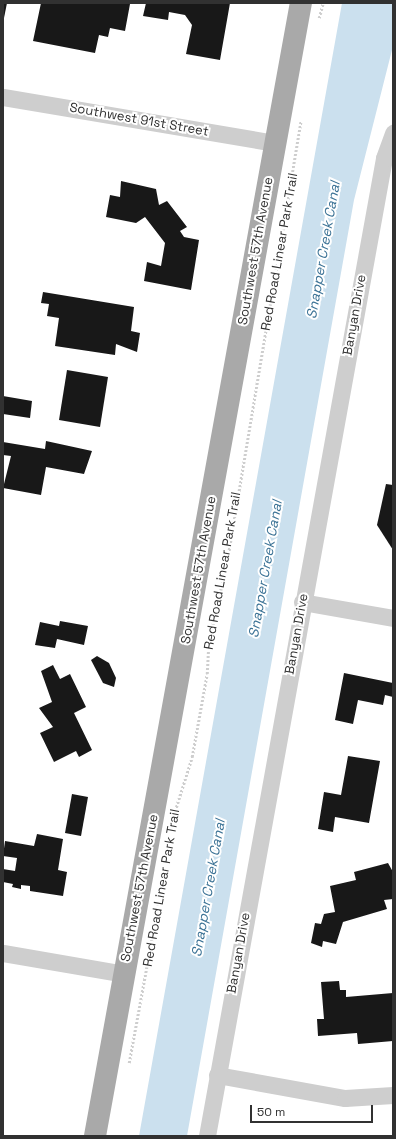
<!DOCTYPE html>
<html>
<head>
<meta charset="utf-8">
<style>
  body { margin:0 }
  #map { position:relative; width:396px; height:1139px; overflow:hidden; background:#fff; font-family:"Space Grotesk",sans-serif }
  div>[style] { position:absolute }
  [style*='--x'] { left:calc(var(--x)*1px); top:calc(var(--y)*1px); width:calc(var(--w)*1px); rotate:calc(var(--a)*1deg) }
  .water>* { inset:0; background:#cbe0ee }
  .building>* { inset:0; background:#181818 }
  .path>* { height:2.5px; margin-top:-1.25px; transform-origin:0; background:repeating-linear-gradient(90deg,#cecece 0 2px,transparent 0 4px) }
  .minor>* { height:17px; margin:-8.5px; padding:0 8.5px; transform-origin:8.5px; border-radius:8.5px; background:#cecece }
  .major>* { height:22px; margin:-11px; padding:0 11px; transform-origin:11px; border-radius:11px; background:#a9a9a9 }
  span { translate:-50% -50%; white-space:nowrap; text-align:center; line-height:1.15; -webkit-text-stroke:4px #fff; paint-order:stroke }
  .street-label { font-size:13px; color:#313131 }
  .water-label { font-size:14px; color:#3c7396; font-style:italic }
  .frame { position:absolute; inset:0; border:4px solid #313131; pointer-events:none }
  .scale { position:absolute; left:250px; top:1105px; width:123px; height:18px; box-sizing:border-box; border:2px solid #313131; border-top:0; padding-left:5px; font-size:12px; line-height:14px; white-space:nowrap; color:#313131; -webkit-text-stroke:3px #fff; paint-order:stroke }
</style>
</head>
<body>
<div id="map">
  <div class="water">
    <div style="clip-path:polygon(342px 3px,393px 3px,393px 46px,354px 200px,187px 1136px,139px 1136px)"></div>
  </div>
  <div class="building">
    <div style="clip-path:polygon(3px 3px,7px 3px,4px 18px,3px 18px)"></div>
    <div style="clip-path:polygon(41px 3px,122px 3px,130px 4px,125px 31px,110px 28px,108px 37px,99px 35px,95px 53px,33px 41px)"></div>
    <div style="clip-path:polygon(146px 3px,230px 3px,220px 60px,186px 54px,192px 25px,185px 15px,169px 12px,168px 20px,143px 16px)"></div>
    <div style="clip-path:polygon(121px 181px,156px 189px,159px 205px,167px 201px,187px 227px,180px 231px,184px 237px,199px 240px,191px 290px,144px 281px,147px 262px,161px 266px,165px 243px,145px 217px,136px 223px,106px 217px,110px 195px,120px 197px)"></div>
    <div style="clip-path:polygon(43px 292px,134px 307px,131px 331px,140px 333px,137px 352px,116px 344px,115px 355px,55px 346px,59px 318px,47px 316px,49px 304px,41px 303px)"></div>
    <div style="clip-path:polygon(67px 370px,108px 377px,100px 427px,59px 420px)"></div>
    <div style="clip-path:polygon(3px 396px,32px 401px,30px 418px,3px 414px)"></div>
    <div style="clip-path:polygon(46px 441px,92px 451px,84px 474px,46px 467px,41px 495px,3px 488px,11px 456px,3px 455px,3px 442px,45px 449px)"></div>
    <div style="clip-path:polygon(386px 484px,393px 485px,393px 550px,377px 525px)"></div>
    <div style="clip-path:polygon(60px 621px,88px 626px,84px 645px,57px 639px,55px 648px,35px 645px,40px 622px,59px 626px)"></div>
    <div style="clip-path:polygon(97px 656px,109px 663px,116px 678px,114px 687px,103px 683px,91px 660px)"></div>
    <div style="clip-path:polygon(53px 665px,60px 679px,70px 674px,86px 707px,74px 713px,92px 750px,79px 757px,76px 751px,54px 762px,40px 733px,53px 727px,39px 708px,52px 702px,41px 671px)"></div>
    <div style="clip-path:polygon(344px 673px,393px 683px,393px 697px,385px 695px,383px 705px,358px 700px,353px 724px,335px 720px)"></div>
    <div style="clip-path:polygon(348px 756px,380px 761px,369px 823px,335px 817px,333px 832px,318px 829px,324px 792px,341px 795px)"></div>
    <div style="clip-path:polygon(72px 794px,88px 797px,81px 836px,65px 833px)"></div>
    <div style="clip-path:polygon(37px 834px,63px 839px,58px 870px,67px 872px,63px 896px,30px 891px,30px 886px,21px 885px,21px 889px,12px 887px,13px 884px,3px 882px,3px 869px,15px 871px,17px 858px,3px 856px,5px 841px,34px 846px)"></div>
    <div style="clip-path:polygon(388px 863px,393px 872px,393px 899px,384px 900px,387px 909px,343px 922px,336px 944px,323px 941px,322px 947px,311px 943px,315px 923px,321px 924px,324px 914px,335px 912px,330px 886px,356px 880px,354px 872px)"></div>
    <div style="clip-path:polygon(339px 981px,340px 990px,346px 990px,346px 997px,393px 993px,393px 1041px,358px 1044px,357px 1033px,318px 1036px,317px 1019px,324px 1019px,321px 982px)"></div>
  </div>
  <div class="path">
    <div style="--x:319;--y:18;--w:16;--a:-75"></div>
    <div style="--x:175;--y:811;--w:57;--a:-72.5"></div>
    <div style="--x:192;--y:757;--w:84;--a:-79.8"></div>
    <div style="--x:207;--y:674;--w:33;--a:-87"></div>
    <div style="--x:209;--y:641;--w:81;--a:-77.2"></div>
    <div style="--x:227;--y:562;--w:447;--a:-80.5"></div>
    <div style="--x:129;--y:1063;--w:161;--a:-79.6"></div>
  </div>
  <div class="minor">
    <div style="--x:3;--y:97;--w:276;--a:9.6"></div>
    <div style="--x:302;--y:602;--w:92;--a:10"></div>
    <div style="--x:3;--y:953;--w:123;--a:9.8"></div>
    <div style="--x:217;--y:1075;--w:130;--a:10.2"></div>
    <div style="--x:345;--y:1098;--w:48;--a:-3.6"></div>
    <div style="--x:207;--y:1136;--w:994;--a:-79.74"></div>
    <div style="--x:384;--y:158;--w:27;--a:-70"></div>
  </div>
  <div class="major">
    <div style="--x:95;--y:1136;--w:1152;--a:-79.7"></div>
  </div>
  <div class="street-label">
    <span style="left:139px;top:120px;rotate:10deg">Southwest 91st Street</span>
    <span style="left:256px;top:251px;rotate:-80deg">Southwest 57th Avenue</span>
    <span style="left:280px;top:252px;rotate:-80deg">Red Road Linear Park Trail</span>
    <span style="left:355px;top:315px;rotate:-80deg">Banyan Drive</span>
    <span style="left:199px;top:570px;rotate:-80deg">Southwest 57th Avenue</span>
    <span style="left:223px;top:571px;rotate:-80deg">Red Road Linear Park Trail</span>
    <span style="left:297px;top:634px;rotate:-80deg">Banyan Drive</span>
    <span style="left:140px;top:888px;rotate:-79deg">Southwest 57th Avenue</span>
    <span style="left:162px;top:888px;rotate:-80deg">Red Road Linear Park Trail</span>
    <span style="left:239px;top:953px;rotate:-80deg">Banyan Drive</span>
  </div>
  <div class="water-label">
    <span style="left:323px;top:250px;rotate:-80deg">Snapper Creek Canal</span>
    <span style="left:265px;top:569px;rotate:-80deg">Snapper Creek Canal</span>
    <span style="left:208px;top:888px;rotate:-80deg">Snapper Creek Canal</span>
  </div>
  <div class="frame"></div>
  <div class="scale">50 m</div>
</div>
</body>
</html>
